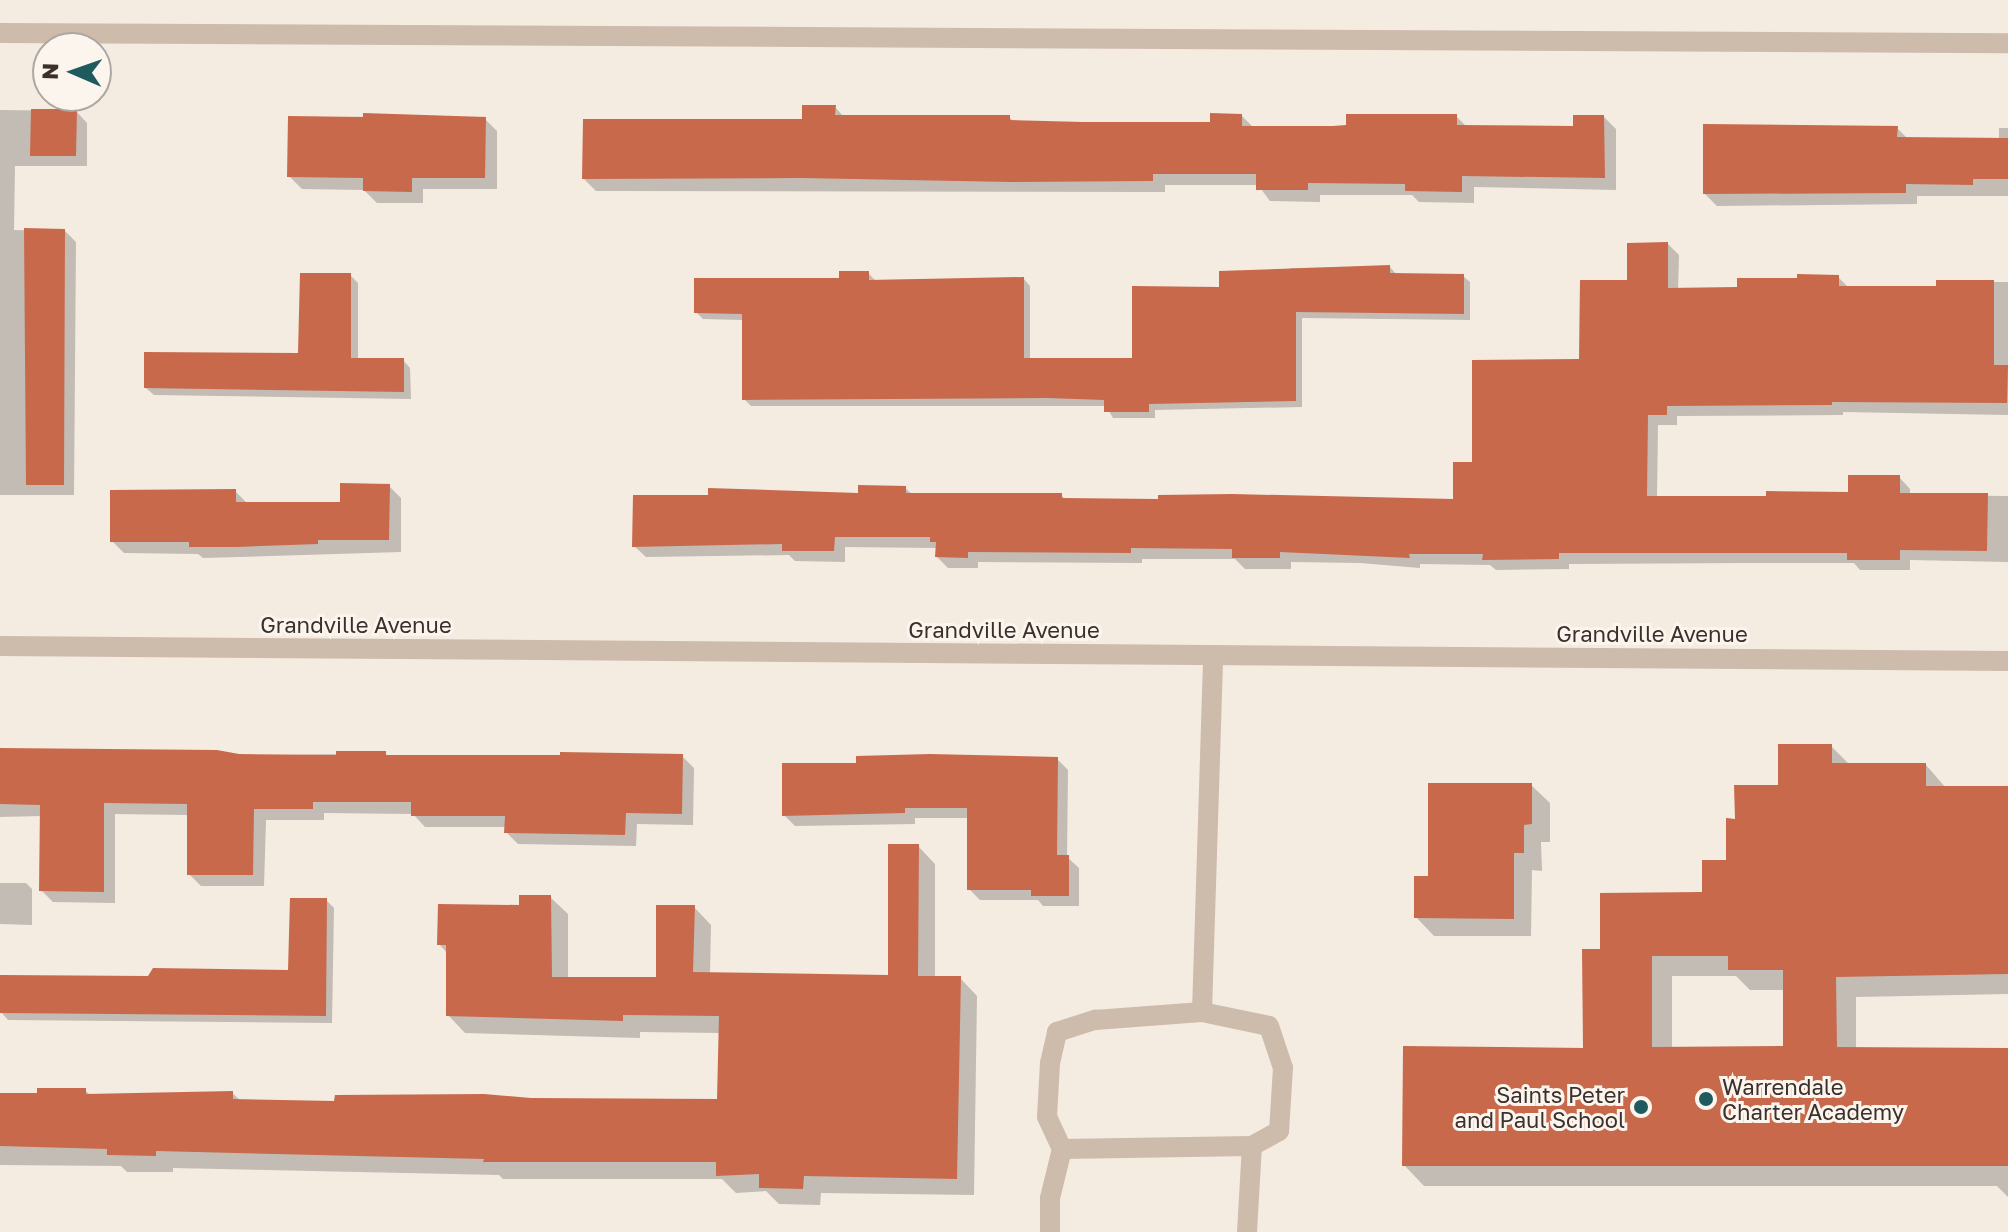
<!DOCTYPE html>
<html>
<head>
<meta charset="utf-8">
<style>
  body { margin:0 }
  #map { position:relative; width:2008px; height:1232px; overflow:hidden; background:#f4ebe1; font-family:"Golos Text",sans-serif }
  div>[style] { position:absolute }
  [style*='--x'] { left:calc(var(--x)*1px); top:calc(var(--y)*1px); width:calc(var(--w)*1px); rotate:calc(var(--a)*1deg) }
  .shadow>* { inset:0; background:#0003 }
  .building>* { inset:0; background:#c8694b }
  .service>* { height:20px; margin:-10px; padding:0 10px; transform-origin:10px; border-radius:10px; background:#cdbbac }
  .minor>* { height:20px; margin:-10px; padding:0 10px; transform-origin:10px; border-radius:10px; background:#cdbbac }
  .dots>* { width:22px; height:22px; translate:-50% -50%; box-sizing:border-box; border:4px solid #fbf5ee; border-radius:50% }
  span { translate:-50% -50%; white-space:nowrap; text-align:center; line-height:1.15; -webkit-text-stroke:6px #fbf5ee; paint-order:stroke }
  .street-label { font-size:22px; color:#3b302b }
  .poi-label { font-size:22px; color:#3b302b }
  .left { translate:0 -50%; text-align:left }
  .right { translate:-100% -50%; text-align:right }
  .north { position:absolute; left:32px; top:32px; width:80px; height:80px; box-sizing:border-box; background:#fbf5ee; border:2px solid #aea6a0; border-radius:50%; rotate:272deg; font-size:22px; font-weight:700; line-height:32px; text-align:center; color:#3b302b }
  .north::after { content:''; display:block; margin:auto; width:28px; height:36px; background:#1f5a5e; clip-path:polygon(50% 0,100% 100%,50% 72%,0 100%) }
</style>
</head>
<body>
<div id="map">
  <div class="shadow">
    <div style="clip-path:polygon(0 104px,0 110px,76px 111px,87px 123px,87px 166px,15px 166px,14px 230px,65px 231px,76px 242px,74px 495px,0 495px)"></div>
    <div style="clip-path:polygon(835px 107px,844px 117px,1009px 117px,1014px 122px,1212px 124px,1242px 116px,1254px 128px,1333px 128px,1456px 116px,1468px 128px,1575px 128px,1604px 117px,1616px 129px,1616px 190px,1474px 187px,1474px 203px,1419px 202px,1412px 195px,1320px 195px,1320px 202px,1270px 201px,1258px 185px,1165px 185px,1165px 192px,596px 191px,584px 179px,804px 121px)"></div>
    <div style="clip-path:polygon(411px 116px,485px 119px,497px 131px,497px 189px,423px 189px,423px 203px,377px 203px,364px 190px,302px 189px,289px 176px,290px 118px)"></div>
    <div style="clip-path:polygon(1897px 128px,1908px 139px,1999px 140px,1999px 128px,2008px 128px,2008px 196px,1917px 196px,1917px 204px,1717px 206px,1705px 194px)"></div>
    <div style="clip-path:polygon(1668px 244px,1679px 255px,1678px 290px,1739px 289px,1838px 277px,1849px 288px,1938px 288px,1938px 282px,2008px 282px,2008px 415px,1843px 412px,1843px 415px,1677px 416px,1677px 425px,1658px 425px,1657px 498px,1768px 498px,1850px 494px,1899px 477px,1910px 489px,1910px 495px,2008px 496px,2008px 562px,1910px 560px,1910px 570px,1860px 570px,1854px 563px,1745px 563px,1569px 564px,1569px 569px,1496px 570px,1490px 565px,1420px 564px,1420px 568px,1360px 563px,1291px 562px,1291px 569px,1245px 569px,1235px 559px,1142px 559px,1142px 563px,978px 562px,978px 568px,948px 568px,937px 557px,938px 548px,845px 547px,845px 562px,795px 561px,789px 555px,646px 557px,634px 546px,905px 488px,913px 495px,1061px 495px,1066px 500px,1455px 501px,1474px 464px,1581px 361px,1629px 282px)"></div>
    <div style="clip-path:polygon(1390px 267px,1396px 274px,1463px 276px,1470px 282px,1470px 320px,1302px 318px,1302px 407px,1155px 410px,1155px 418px,1113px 418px,1106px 406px,751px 406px,744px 399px,744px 320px,703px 319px,696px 312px,868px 273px,875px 280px,1024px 279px,1030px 286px,1030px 360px,1134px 360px,1221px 289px,1290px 273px,1290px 268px)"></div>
    <div style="clip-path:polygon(350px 275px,358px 283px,358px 360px,403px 360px,410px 368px,411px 399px,154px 395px,146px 388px,300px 355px)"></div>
    <div style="clip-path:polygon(389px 486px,401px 498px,401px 552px,203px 558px,198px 554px,124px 553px,112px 541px,235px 491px,248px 504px,342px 504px)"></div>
    <div style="clip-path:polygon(evenodd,1831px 746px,1850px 765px,1926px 765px,1946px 788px,2008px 788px,2008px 994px,1856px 997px,1856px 1049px,2008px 1050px,2008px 1197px,1997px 1186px,1424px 1186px,1404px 1165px,1585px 1050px,1602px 951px,1704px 894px,1728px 862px,1737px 821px,1831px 746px,1672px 976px,1736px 976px,1750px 990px,1785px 990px,1785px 1048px,1672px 1049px,1672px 976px)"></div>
    <div style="clip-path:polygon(0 749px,238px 756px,385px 753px,388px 757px,682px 756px,694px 768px,693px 825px,637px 824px,636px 846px,518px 844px,506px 832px,506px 827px,425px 827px,413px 814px,324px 813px,324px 820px,266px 820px,264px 886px,201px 886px,189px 874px,189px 815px,115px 814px,115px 903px,53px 902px,41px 890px,42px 816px,0 817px)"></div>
    <div style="clip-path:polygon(1057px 759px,1068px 770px,1067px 857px,1079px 868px,1079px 906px,1043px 906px,1038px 900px,980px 900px,969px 889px,969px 818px,915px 818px,915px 824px,795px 826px,784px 815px)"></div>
    <div style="clip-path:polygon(1531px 785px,1550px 803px,1550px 842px,1541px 842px,1542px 871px,1532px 870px,1531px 936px,1434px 936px,1416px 917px,1430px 878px)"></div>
    <div style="clip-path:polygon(918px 846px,935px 864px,935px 978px,960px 978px,977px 996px,974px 1195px,821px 1193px,820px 1205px,779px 1204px,766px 1191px,736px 1193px,722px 1179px,503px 1179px,499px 1175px,173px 1168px,173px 1172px,127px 1172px,121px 1166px,0 1165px,0 1096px,85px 1090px,91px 1096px,232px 1093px,241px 1101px,719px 1101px,720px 1033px,640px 1032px,640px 1038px,465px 1033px,448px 1015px,448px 954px,439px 944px,550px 897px,568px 914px,568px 979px,658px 979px,694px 907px,711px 925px,710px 974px,890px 977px)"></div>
    <div style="clip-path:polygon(0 883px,26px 883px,32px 889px,32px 925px,0 924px)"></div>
    <div style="clip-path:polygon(326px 900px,334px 908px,332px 1023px,8px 1020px,1px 1012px,149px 978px,290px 972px)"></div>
  </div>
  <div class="building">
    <div style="clip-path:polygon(802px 105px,836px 105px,835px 115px,1010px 115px,1010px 120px,1083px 122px,1210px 122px,1210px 113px,1242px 114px,1242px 126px,1333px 126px,1346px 125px,1346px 114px,1457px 114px,1457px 125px,1573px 126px,1573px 115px,1604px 115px,1605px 178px,1462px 176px,1462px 192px,1405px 191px,1405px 184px,1308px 183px,1308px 190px,1256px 190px,1256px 174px,1153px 174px,1153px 181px,1010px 182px,801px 178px,582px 179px,583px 119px,802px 119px)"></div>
    <div style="clip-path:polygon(31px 109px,77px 109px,76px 156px,30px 156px)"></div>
    <div style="clip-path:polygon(363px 113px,486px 117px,485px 178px,412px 178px,412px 192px,363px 191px,363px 178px,287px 177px,288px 116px,363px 117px)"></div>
    <div style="clip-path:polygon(1703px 124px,1898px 126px,1897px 137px,2008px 138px,2008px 179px,1973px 179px,1973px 185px,1906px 184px,1906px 193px,1703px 194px)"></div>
    <div style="clip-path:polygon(24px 228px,65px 229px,64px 485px,26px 485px)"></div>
    <div style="clip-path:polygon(1668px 242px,1668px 288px,1737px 287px,1737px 278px,1797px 278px,1797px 274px,1839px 275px,1839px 286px,1936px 286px,1936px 280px,1994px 280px,1994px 365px,2008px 365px,2007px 403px,1832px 402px,1832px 405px,1667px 406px,1667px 415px,1648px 415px,1647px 496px,1766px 496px,1766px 491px,1848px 492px,1848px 475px,1900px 475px,1900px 493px,1988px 493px,1987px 551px,1900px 550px,1900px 560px,1847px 560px,1847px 553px,1559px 553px,1559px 559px,1482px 560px,1483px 554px,1409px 554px,1410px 558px,1280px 552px,1280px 558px,1232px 558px,1232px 549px,1131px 548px,1131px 553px,968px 552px,968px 558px,935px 557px,936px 542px,930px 542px,930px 537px,835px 537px,834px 551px,782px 551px,782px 544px,632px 547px,633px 495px,708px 495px,708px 488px,858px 493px,858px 485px,906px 486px,906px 493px,1062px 493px,1062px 498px,1158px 499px,1158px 495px,1232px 494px,1453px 499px,1453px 462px,1472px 462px,1472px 360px,1579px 359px,1580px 280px,1627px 280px,1627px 243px)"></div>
    <div style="clip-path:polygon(1390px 265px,1390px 273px,1464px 274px,1464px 314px,1296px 312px,1296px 401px,1149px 404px,1149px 412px,1104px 412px,1104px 400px,1047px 398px,742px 400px,742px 314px,694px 313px,694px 278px,839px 278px,839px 271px,869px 271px,869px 280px,1024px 277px,1024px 358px,1132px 358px,1132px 286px,1219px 287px,1219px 271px)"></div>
    <div style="clip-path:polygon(300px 273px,351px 273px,351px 358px,404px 358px,404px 392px,144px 388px,144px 352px,298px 353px)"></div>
    <div style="clip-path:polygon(340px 483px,390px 484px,389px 540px,318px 540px,318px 544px,236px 547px,189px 547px,189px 542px,110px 542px,110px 490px,236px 489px,236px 502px,340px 502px)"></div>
    <div style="clip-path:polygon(evenodd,1778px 744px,1832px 744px,1832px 763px,1926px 763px,1926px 786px,2008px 786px,2008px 974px,1836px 977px,1837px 1047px,2008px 1048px,2008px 1166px,1402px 1166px,1403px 1046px,1583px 1048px,1582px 949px,1600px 949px,1600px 893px,1702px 892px,1702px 860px,1726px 860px,1726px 818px,1735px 819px,1734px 785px,1778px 785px,1778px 744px,1652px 956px,1728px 956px,1728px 970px,1783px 970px,1783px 1046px,1652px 1047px,1652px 956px)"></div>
    <div style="clip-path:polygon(0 748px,217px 750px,239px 754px,336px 755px,336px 751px,386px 751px,386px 755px,560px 755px,560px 752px,683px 754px,682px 814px,626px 813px,625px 835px,504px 833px,505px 816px,411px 816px,411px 802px,313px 802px,313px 809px,254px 809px,253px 875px,187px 875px,187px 804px,104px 803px,104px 892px,39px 891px,40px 805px,0 804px)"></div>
    <div style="clip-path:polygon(930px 754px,1058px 757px,1057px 855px,1069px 855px,1069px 896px,1031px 896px,1031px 890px,967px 890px,967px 808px,905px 808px,905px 813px,782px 816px,782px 763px,856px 763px,856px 756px)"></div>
    <div style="clip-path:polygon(1428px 783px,1532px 783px,1532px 824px,1524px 825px,1524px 853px,1514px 853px,1514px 919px,1414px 918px,1414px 876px,1428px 876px)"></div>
    <div style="clip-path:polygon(888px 844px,919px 844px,918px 976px,961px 976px,957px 1179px,804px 1176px,803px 1189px,759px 1188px,759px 1174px,716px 1176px,716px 1162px,483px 1162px,484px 1159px,156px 1151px,156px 1156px,107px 1155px,107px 1149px,0 1146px,0 1093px,37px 1093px,37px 1088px,86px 1088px,86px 1094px,233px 1091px,233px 1099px,334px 1101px,335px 1095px,484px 1094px,531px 1098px,717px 1099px,719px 1016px,623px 1015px,623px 1021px,446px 1016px,446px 945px,437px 945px,438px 904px,519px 905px,519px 895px,551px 895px,552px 977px,656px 977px,656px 905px,695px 905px,693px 972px,888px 975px)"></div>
    <div style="clip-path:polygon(290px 898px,327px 898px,326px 1016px,0 1013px,0 975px,148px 976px,153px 968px,288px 970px)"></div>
  </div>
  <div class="service">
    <div style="--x:1202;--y:1012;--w:68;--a:11.8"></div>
    <div style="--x:1269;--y:1026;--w:44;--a:71.6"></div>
    <div style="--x:1283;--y:1068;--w:63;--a:93.6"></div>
    <div style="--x:1279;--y:1131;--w:31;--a:151"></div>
    <div style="--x:1252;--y:1146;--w:190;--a:179.1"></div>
    <div style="--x:1062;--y:1149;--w:35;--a:-115"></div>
    <div style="--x:1047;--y:1117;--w:54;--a:-86.8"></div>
    <div style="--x:1050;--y:1063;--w:32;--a:-77"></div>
    <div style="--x:1057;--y:1032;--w:40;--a:-18"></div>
    <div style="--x:1095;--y:1020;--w:107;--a:-4.3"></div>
    <div style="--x:1202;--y:1012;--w:357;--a:-88.2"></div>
    <div style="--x:1050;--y:1232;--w:34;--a:-90"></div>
    <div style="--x:1050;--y:1198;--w:50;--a:-76.2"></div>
    <div style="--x:1247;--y:1232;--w:86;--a:-86.7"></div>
  </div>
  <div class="minor">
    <div style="--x:0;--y:33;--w:2008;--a:0.29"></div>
    <div style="--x:0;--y:646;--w:2008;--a:0.43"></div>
  </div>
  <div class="dots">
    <div style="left:1706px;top:1099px;background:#1f5a5e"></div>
    <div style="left:1641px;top:1107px;background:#1f5a5e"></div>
  </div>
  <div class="street-label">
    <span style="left:356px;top:625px">Grandville Avenue</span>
    <span style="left:1004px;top:630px">Grandville Avenue</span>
    <span style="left:1652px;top:634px">Grandville Avenue</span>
  </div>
  <div class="poi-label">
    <span class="left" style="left:1722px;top:1099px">Warrendale<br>Charter Academy</span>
    <span class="right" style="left:1625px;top:1107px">Saints Peter<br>and Paul School</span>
  </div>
  <div class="north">N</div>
</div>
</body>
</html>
